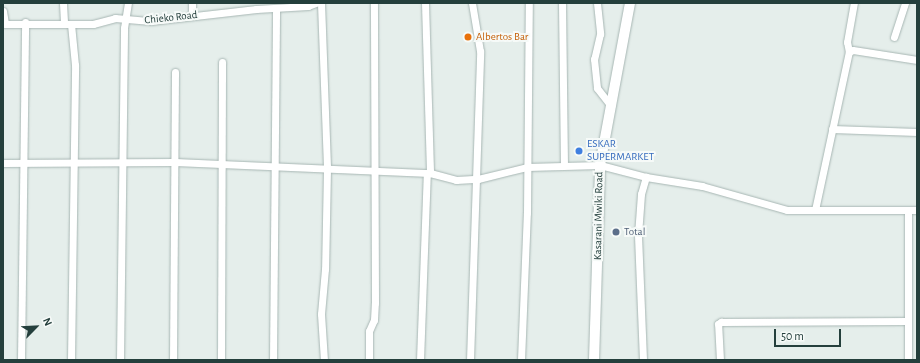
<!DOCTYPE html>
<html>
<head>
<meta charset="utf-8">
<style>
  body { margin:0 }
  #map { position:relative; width:920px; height:363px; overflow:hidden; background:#e5eeeb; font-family:"Alegreya Sans",sans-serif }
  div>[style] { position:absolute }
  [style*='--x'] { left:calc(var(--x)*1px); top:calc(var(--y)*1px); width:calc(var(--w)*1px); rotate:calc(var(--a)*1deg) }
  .roads { filter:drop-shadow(0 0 1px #a7b6b3) drop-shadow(0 0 1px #a7b6b3) }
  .street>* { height:7px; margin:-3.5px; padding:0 3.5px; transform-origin:3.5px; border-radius:3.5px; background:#fff }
  .secondary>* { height:10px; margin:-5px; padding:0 5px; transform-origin:5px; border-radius:5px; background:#fff }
  .dots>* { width:11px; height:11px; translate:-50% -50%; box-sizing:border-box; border:2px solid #f6faf8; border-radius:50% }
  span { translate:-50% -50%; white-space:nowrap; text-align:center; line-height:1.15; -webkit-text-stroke:4px #f6faf8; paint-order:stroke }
  .street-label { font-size:11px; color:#243f3c }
  .food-label { font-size:11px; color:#c56008 }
  .left { translate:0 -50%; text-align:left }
  .shop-label { font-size:11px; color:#366cbe }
  .service-label { font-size:11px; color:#4e5e75 }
  .frame { position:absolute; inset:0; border:4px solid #243f3c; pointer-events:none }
  .north { position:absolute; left:16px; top:307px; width:40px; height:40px; -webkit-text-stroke:3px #f6faf8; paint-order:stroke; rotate:66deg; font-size:11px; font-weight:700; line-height:16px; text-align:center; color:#243f3c }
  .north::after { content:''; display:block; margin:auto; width:14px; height:18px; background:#243f3c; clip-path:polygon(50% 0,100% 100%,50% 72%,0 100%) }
  .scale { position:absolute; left:774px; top:329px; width:67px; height:18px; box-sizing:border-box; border:2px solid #243f3c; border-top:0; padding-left:5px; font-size:12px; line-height:14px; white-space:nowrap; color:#243f3c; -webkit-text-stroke:3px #f6faf8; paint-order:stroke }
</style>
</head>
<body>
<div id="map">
  <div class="roads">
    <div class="street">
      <div style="--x:63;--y:3;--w:20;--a:87"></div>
      <div style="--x:192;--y:3;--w:13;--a:90"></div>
      <div style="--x:321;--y:3;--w:166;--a:87.9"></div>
      <div style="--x:327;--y:169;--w:100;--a:91.1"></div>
      <div style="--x:325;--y:269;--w:45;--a:95.1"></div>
      <div style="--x:321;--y:314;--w:46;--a:86.3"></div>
      <div style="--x:425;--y:3;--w:170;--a:88.3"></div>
      <div style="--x:562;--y:3;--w:161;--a:89.3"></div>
      <div style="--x:597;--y:3;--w:31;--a:84"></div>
      <div style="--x:600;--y:34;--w:26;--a:103"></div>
      <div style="--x:594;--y:59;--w:29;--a:84"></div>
      <div style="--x:597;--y:88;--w:23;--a:52"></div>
      <div style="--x:3;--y:11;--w:13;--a:81"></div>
      <div style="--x:5;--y:24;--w:88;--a:0"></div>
      <div style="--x:93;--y:24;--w:23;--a:-15"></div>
      <div style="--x:115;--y:18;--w:36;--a:5"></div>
      <div style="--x:151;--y:21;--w:106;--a:-6.5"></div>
      <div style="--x:256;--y:9;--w:52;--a:-3.3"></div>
      <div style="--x:308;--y:6;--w:9;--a:-21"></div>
      <div style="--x:894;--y:37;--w:36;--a:-72"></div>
      <div style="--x:849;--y:52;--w:10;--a:-101"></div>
      <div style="--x:847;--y:42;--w:40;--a:-80"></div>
      <div style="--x:832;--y:129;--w:85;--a:2"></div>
      <div style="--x:3;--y:163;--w:172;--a:-0.3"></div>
      <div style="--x:175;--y:162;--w:255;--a:2.5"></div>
      <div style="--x:430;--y:173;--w:27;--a:15"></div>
      <div style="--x:456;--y:180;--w:22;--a:-3"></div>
      <div style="--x:478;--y:179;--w:50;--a:-13.8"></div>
      <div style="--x:527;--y:167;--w:73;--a:-1.6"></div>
      <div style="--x:600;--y:165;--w:48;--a:14.6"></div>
      <div style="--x:646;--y:177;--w:57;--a:9.1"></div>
      <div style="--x:702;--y:186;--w:88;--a:15.8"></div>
      <div style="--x:787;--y:210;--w:130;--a:0"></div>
      <div style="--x:815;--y:210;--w:162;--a:-77.9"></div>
      <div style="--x:849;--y:52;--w:4;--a:-27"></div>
      <div style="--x:853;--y:50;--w:65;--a:8.9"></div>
      <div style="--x:21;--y:360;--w:338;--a:-89.3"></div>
      <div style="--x:71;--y:360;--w:295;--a:-89.2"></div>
      <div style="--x:75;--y:65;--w:41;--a:-95.6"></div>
      <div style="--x:120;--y:360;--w:332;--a:-89.3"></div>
      <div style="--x:124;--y:28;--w:25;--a:-81"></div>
      <div style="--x:173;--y:360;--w:288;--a:-89.6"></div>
      <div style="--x:221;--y:360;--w:298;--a:-89.8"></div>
      <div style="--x:273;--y:360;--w:351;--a:-89.5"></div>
      <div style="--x:369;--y:360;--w:29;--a:-90"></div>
      <div style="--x:369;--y:331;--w:12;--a:-66"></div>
      <div style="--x:374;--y:320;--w:17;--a:-87"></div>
      <div style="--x:375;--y:303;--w:300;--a:-90.2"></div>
      <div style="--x:420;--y:360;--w:187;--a:-87.9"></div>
      <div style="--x:470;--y:360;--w:309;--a:-88.1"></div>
      <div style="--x:480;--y:51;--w:49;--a:-99.5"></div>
      <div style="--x:521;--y:360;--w:147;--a:-87.7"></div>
      <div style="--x:527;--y:213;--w:210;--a:-89.5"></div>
      <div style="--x:643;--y:360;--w:125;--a:-92.3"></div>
      <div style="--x:638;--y:235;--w:41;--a:-85.8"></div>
      <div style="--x:641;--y:194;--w:18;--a:-74"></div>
      <div style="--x:720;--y:360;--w:36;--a:-93"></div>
      <div style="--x:718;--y:324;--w:4;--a:-34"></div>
      <div style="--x:721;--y:322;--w:187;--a:-0.3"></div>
      <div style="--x:908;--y:360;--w:149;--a:-90"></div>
    </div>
    <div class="secondary">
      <div style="--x:594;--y:360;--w:195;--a:-88.2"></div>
      <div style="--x:600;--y:165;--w:165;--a:-79.5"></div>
    </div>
  </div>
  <div class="dots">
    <div style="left:468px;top:37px;background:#e8710a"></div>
    <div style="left:579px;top:151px;background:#3f7fe0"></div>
    <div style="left:616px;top:232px;background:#5c6f8a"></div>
  </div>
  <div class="street-label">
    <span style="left:171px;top:18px;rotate:-6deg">Chieko Road</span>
    <span style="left:599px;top:216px;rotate:-89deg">Kasarani Mwiki Road</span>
  </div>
  <div class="food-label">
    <span class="left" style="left:476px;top:37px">Albertos Bar</span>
  </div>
  <div class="shop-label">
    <span class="left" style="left:587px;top:151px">ESKAR<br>SUPERMARKET</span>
  </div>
  <div class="service-label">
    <span class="left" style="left:624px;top:232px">Total</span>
  </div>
  <div class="frame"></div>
  <div class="north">N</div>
  <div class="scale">50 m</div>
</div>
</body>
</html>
